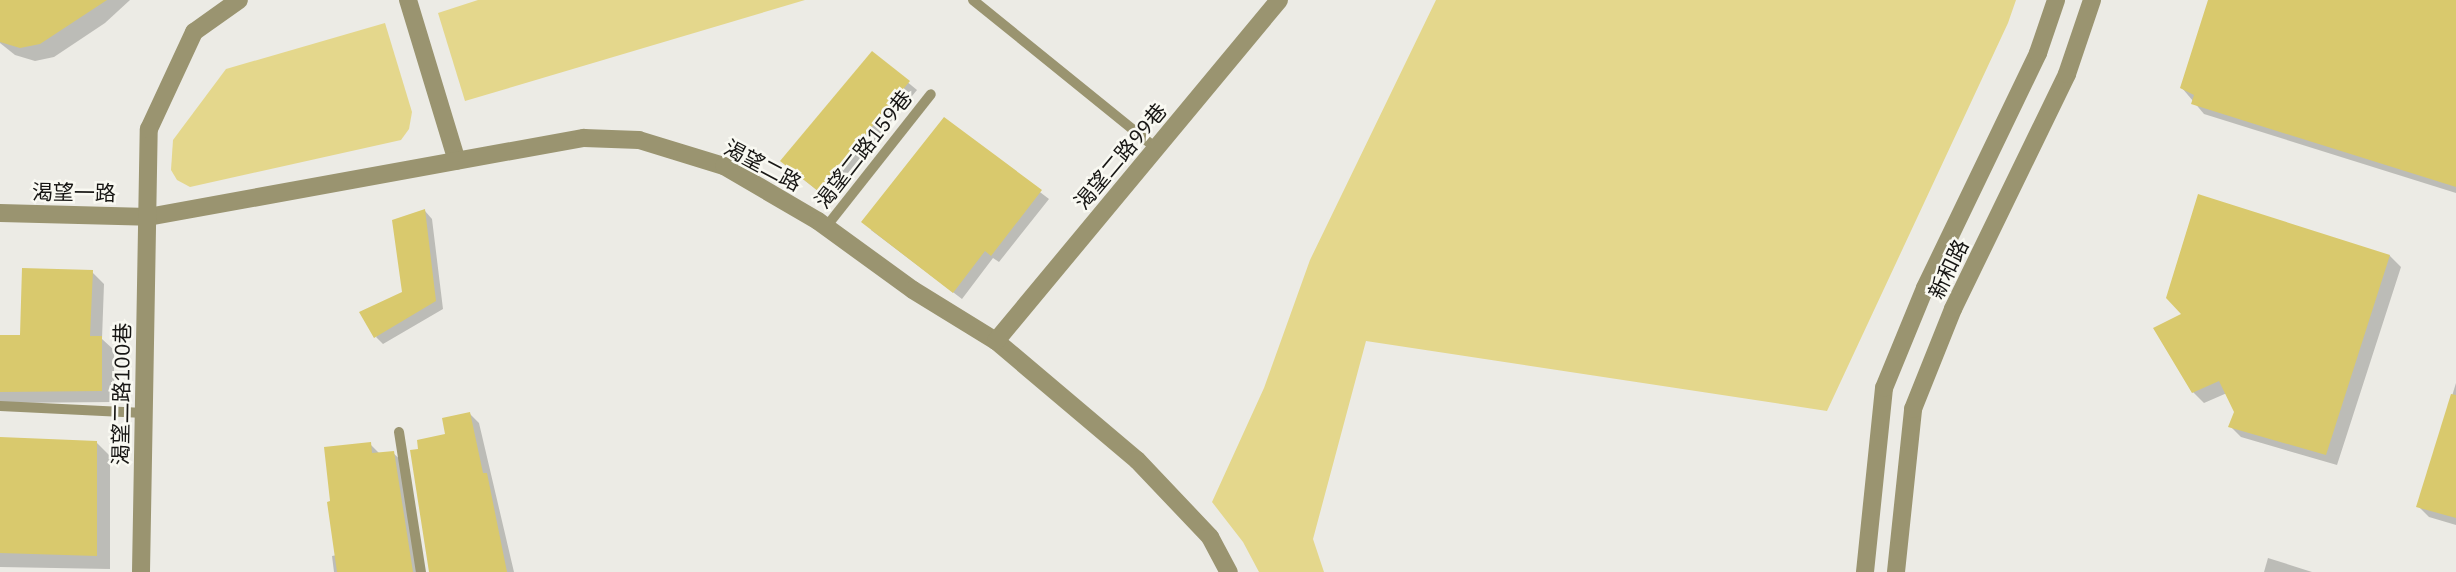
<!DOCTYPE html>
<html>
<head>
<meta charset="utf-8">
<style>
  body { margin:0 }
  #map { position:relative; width:2456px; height:572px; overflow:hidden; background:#ecebe5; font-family:"IBM Plex Sans","Noto Sans TC",sans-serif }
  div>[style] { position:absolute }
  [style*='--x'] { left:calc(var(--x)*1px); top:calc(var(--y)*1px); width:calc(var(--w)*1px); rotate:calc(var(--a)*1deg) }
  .green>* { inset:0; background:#e4d78c }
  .shadow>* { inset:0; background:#0003 }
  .building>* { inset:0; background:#d9c96d }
  .service>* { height:10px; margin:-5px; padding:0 5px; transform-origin:5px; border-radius:5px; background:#9a9470 }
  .minor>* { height:18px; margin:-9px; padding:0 9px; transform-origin:9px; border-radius:9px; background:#9a9470 }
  span { translate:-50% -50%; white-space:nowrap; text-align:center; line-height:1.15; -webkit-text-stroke:5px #f9f9f2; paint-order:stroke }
  .street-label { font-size:21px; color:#171614 }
</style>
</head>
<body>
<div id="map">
  <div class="green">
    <div style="clip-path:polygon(478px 0,805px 0,465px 101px,438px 13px)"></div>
    <div style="clip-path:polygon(1436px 0,2016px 0,2008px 23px,1827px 411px,1366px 341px,1313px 539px,1324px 572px,1259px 572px,1243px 542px,1212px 502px,1264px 388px,1310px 260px)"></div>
    <div style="clip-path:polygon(385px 23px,412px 112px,409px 129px,401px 140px,190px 187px,177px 180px,171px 170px,173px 140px,226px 69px)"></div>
  </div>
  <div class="shadow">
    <div style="clip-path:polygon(0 0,130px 0,105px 23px,54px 57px,35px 61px,15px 55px,0 43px)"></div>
    <div style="clip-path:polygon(2209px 0,2456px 0,2456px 193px,2204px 114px,2182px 88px)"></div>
    <div style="clip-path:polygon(872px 53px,917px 90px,827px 198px,789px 168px)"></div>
    <div style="clip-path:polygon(944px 119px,1049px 199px,999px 262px,993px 258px,962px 299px,871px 230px)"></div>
    <div style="clip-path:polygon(2199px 197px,2390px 256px,2401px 267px,2337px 465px,2241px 437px,2230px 426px,2236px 412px,2227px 393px,2204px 403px,2193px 392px,2184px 314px)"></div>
    <div style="clip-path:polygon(425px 211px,432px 219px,443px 309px,383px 344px,376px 337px,404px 293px)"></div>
    <div style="clip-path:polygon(92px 272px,104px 284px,102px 339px,114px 350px,114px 402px,0 403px,0 337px,22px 337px)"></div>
    <div style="clip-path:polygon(2456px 383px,2456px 525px,2429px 517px,2418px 506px)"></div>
    <div style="clip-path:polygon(470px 414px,479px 423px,514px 572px,430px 572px,420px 450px,447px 436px)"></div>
    <div style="clip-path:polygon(0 438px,97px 443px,110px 456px,110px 569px,0 567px)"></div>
    <div style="clip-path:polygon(370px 444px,379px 453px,393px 453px,403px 462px,420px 572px,334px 572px,332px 556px,337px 555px)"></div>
    <div style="clip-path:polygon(2268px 558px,2312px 572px,2264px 572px)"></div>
  </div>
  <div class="building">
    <div style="clip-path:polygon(0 0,107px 0,40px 44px,20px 48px,0 42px)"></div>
    <div style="clip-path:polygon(2208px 0,2456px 0,2456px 187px,2191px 104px,2194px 95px,2180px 88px)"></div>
    <div style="clip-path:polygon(872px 51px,910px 81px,818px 191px,780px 161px)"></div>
    <div style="clip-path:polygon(944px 117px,1042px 190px,991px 256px,985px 251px,953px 293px,861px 222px)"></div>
    <div style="clip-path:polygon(2198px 194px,2390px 255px,2326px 455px,2228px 427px,2234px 412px,2219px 381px,2192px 393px,2153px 328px,2181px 314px,2166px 298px)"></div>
    <div style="clip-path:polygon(425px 209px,436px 301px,374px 338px,359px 312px,402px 292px,392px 220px)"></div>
    <div style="clip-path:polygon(22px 268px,93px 270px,90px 336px,102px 336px,102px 391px,0 392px,0 335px,20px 335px)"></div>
    <div style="clip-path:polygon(2451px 394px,2456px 395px,2456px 518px,2416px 507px)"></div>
    <div style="clip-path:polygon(470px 412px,483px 473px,487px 473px,507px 572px,429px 572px,410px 450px,418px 449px,417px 440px,445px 434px,442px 418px)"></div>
    <div style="clip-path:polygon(0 437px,97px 441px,97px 556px,0 553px)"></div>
    <div style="clip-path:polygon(371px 442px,372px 453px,394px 451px,413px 572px,337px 572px,327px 502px,330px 501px,324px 447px)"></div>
  </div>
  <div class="service">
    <div style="--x:973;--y:0;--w:235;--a:39"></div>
    <div style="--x:826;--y:227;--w:169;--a:-51.7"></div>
    <div style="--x:0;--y:406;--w:144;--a:2.8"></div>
    <div style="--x:399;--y:432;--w:142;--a:81.1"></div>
  </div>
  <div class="minor">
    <div style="--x:408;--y:0;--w:168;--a:73.1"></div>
    <div style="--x:0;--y:213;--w:148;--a:1.5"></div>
    <div style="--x:148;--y:217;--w:443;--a:-10.3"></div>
    <div style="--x:584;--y:138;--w:55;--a:2.1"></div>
    <div style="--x:639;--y:140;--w:89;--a:17"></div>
    <div style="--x:724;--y:166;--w:109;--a:30.3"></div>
    <div style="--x:818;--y:221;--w:117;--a:36"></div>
    <div style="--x:913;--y:290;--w:97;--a:31.6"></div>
    <div style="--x:996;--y:341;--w:185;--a:40.2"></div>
    <div style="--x:1137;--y:460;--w:106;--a:46.5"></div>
    <div style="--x:1210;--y:537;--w:40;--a:62"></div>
    <div style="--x:996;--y:341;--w:443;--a:-50.3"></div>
    <div style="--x:141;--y:572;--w:443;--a:-89"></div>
    <div style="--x:149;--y:129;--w:107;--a:-65.1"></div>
    <div style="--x:194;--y:32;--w:55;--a:-35.4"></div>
    <div style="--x:1865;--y:572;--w:185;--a:-84.1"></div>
    <div style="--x:1884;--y:388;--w:108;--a:-67.7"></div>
    <div style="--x:1925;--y:288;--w:261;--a:-64.3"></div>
    <div style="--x:2038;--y:53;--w:56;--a:-71.2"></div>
    <div style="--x:1896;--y:572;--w:164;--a:-84"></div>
    <div style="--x:1913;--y:409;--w:108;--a:-68.2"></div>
    <div style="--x:1953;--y:309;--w:261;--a:-64.1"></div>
    <div style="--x:2067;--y:74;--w:78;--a:-71.3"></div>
  </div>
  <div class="street-label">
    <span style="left:863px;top:149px;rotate:-52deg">渴望二路159巷</span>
    <span style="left:1120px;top:156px;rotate:-50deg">渴望二路99巷</span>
    <span style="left:763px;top:165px;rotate:28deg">渴望二路</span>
    <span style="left:74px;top:192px;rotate:1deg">渴望一路</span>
    <span style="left:1948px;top:269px;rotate:-64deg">新和路</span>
    <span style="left:121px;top:394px;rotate:-89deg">渴望二路100巷</span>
  </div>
</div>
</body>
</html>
